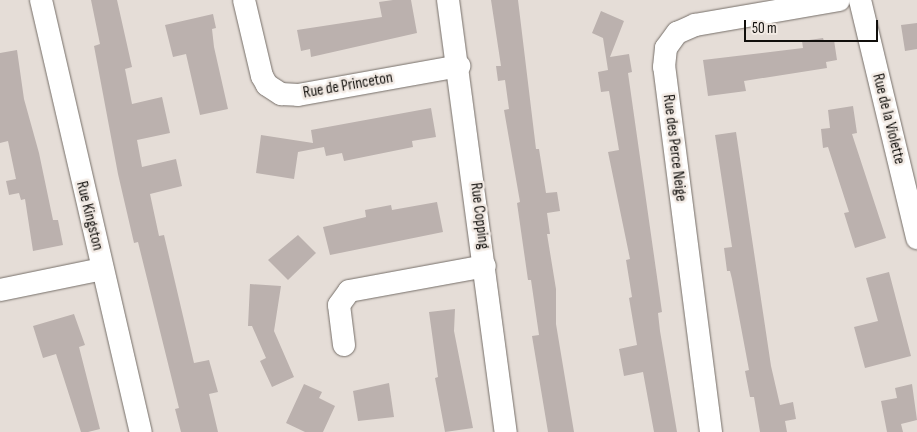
<!DOCTYPE html>
<html>
<head>
<meta charset="utf-8">
<style>
  body { margin:0 }
  #map { position:relative; width:917px; height:432px; overflow:hidden; background:#e5ddd7; font-family:"Sofia Sans Condensed",sans-serif }
  div>[style] { position:absolute }
  [style*='--x'] { left:calc(var(--x)*1px); top:calc(var(--y)*1px); width:calc(var(--w)*1px); rotate:calc(var(--a)*1deg) }
  .building>* { inset:0; background:#bbb1ae }
  .roads { filter:drop-shadow(0 0 1px #766f69) drop-shadow(0 0 1px #766f69) }
  .minor>* { height:22px; margin:-11px; padding:0 11px; transform-origin:11px; border-radius:11px; background:#fff }
  span { translate:-50% -50%; white-space:nowrap; text-align:center; line-height:1.15; -webkit-text-stroke:5px #f2eae4; paint-order:stroke }
  .street-label { font-size:16px; color:#110f0c }
  .scale { position:absolute; left:744px; top:20px; width:134px; height:22px; box-sizing:border-box; border:2px solid #110f0c; border-top:0; padding-left:6px; font-size:15px; line-height:18px; white-space:nowrap; color:#110f0c; -webkit-text-stroke:4px #f2eae4; paint-order:stroke }
</style>
</head>
<body>
<div id="map">
  <div class="building">
    <div style="clip-path:polygon(91px 0,117px 0,132px 67px,125px 69px,132px 104px,162px 97px,170px 133px,137px 140px,142px 167px,176px 159px,182px 186px,150px 194px,159px 236px,164px 235px,194px 363px,209px 360px,218px 392px,209px 394px,218px 432px,181px 432px,175px 409px,179px 408px,138px 242px,134px 243px,118px 174px,94px 46px,100px 44px)"></div>
    <div style="clip-path:polygon(393px 0,411px 0,417px 33px,311px 57px,310px 49px,301px 51px,297px 30px,382px 17px,379px 2px)"></div>
    <div style="clip-path:polygon(491px 0,518px 0,536px 149px,539px 149px,546px 193px,557px 192px,560px 211px,547px 213px,550px 234px,547px 234px,556px 289px,556px 324px,574px 432px,548px 432px,532px 336px,539px 335px,531px 280px,528px 280px,517px 203px,520px 202px,504px 110px,509px 109px,505px 80px,498px 81px,496px 66px,501px 66px)"></div>
    <div style="clip-path:polygon(601px 11px,624px 21px,610px 57px,629px 54px,632px 72px,628px 73px,662px 312px,658px 313px,660px 331px,677px 432px,654px 432px,643px 372px,624px 376px,619px 349px,637px 345px,629px 298px,632px 297px,626px 260px,630px 259px,608px 152px,619px 150px,609px 91px,601px 92px,598px 72px,608px 70px,603px 38px,592px 33px)"></div>
    <div style="clip-path:polygon(213px 14px,216px 28px,212px 29px,214px 47px,228px 109px,200px 115px,186px 54px,173px 57px,165px 25px)"></div>
    <div style="clip-path:polygon(917px 23px,917px 49px,905px 51px,901px 25px)"></div>
    <div style="clip-path:polygon(823px 38px,824px 41px,834px 40px,837px 60px,826px 62px,827px 68px,744px 81px,746px 91px,708px 96px,703px 60px,803px 48px,802px 41px)"></div>
    <div style="clip-path:polygon(17px 50px,24px 99px,39px 153px,53px 220px,58px 220px,63px 245px,33px 251px,25px 199px,21px 200px,19px 193px,9px 195px,6px 181px,16px 179px,8px 141px,0 143px,0 53px)"></div>
    <div style="clip-path:polygon(853px 106px,857px 133px,852px 134px,886px 238px,855px 248px,844px 213px,849px 212px,828px 147px,823px 148px,821px 129px,830px 128px,828px 110px)"></div>
    <div style="clip-path:polygon(431px 108px,436px 137px,412px 141px,413px 147px,344px 161px,342px 153px,326px 156px,324px 147px,298px 152px,294px 179px,256px 173px,261px 135px,313px 143px,311px 130px)"></div>
    <div style="clip-path:polygon(736px 132px,771px 366px,780px 405px,793px 402px,796px 419px,785px 421px,787px 432px,760px 432px,754px 397px,750px 397px,745px 371px,749px 370px,732px 279px,730px 271px,727px 271px,724px 248px,732px 247px,715px 135px)"></div>
    <div style="clip-path:polygon(437px 202px,443px 232px,330px 255px,323px 227px,366px 217px,365px 210px,391px 205px,392px 210px)"></div>
    <div style="clip-path:polygon(298px 235px,316px 253px,288px 280px,268px 260px)"></div>
    <div style="clip-path:polygon(889px 272px,911px 356px,865px 368px,854px 327px,878px 321px,866px 278px)"></div>
    <div style="clip-path:polygon(250px 284px,281px 286px,274px 331px,294px 377px,272px 387px,260px 361px,266px 358px,252px 326px,248px 326px)"></div>
    <div style="clip-path:polygon(455px 309px,454px 331px,473px 428px,445px 432px,435px 378px,438px 377px,429px 312px)"></div>
    <div style="clip-path:polygon(74px 314px,85px 345px,79px 347px,100px 429px,88px 432px,81px 432px,56px 354px,43px 358px,33px 326px)"></div>
    <div style="clip-path:polygon(389px 383px,394px 417px,358px 421px,353px 391px)"></div>
    <div style="clip-path:polygon(304px 384px,322px 392px,319px 398px,335px 406px,323px 432px,305px 432px,286px 423px)"></div>
    <div style="clip-path:polygon(912px 384px,917px 420px,901px 424px,903px 432px,887px 432px,881px 401px,897px 398px,895px 388px)"></div>
  </div>
  <div class="roads">
    <div class="minor">
      <div style="--x:41;--y:0;--w:443;--a:77"></div>
      <div style="--x:244;--y:0;--w:78;--a:76.7"></div>
      <div style="--x:262;--y:76;--w:10;--a:61"></div>
      <div style="--x:267;--y:85;--w:17;--a:33"></div>
      <div style="--x:281;--y:94;--w:17;--a:3"></div>
      <div style="--x:298;--y:95;--w:164;--a:-10.2"></div>
      <div style="--x:448;--y:0;--w:436;--a:82.4"></div>
      <div style="--x:860;--y:0;--w:245;--a:76.5"></div>
      <div style="--x:0;--y:290;--w:104;--a:-11.6"></div>
      <div style="--x:344;--y:345;--w:40;--a:-97.1"></div>
      <div style="--x:339;--y:305;--w:17;--a:-54"></div>
      <div style="--x:349;--y:291;--w:138;--a:-10.4"></div>
      <div style="--x:711;--y:432;--w:368;--a:-97.3"></div>
      <div style="--x:664;--y:67;--w:19;--a:-84"></div>
      <div style="--x:666;--y:48;--w:19;--a:-54"></div>
      <div style="--x:677;--y:33;--w:20;--a:-24"></div>
      <div style="--x:695;--y:25;--w:146;--a:-9.8"></div>
    </div>
  </div>
  <div class="street-label">
    <span style="left:348px;top:86px;rotate:-10deg">Rue de Princeton</span>
    <span style="left:888px;top:119px;rotate:76deg">Rue de la Violette</span>
    <span style="left:674px;top:148px;rotate:83deg">Rue des Perce Neige</span>
    <span style="left:89px;top:216px;rotate:76deg">Rue Kingston</span>
    <span style="left:479px;top:216px;rotate:83deg">Rue Copping</span>
  </div>
  <div class="scale">50 m</div>
</div>
</body>
</html>
